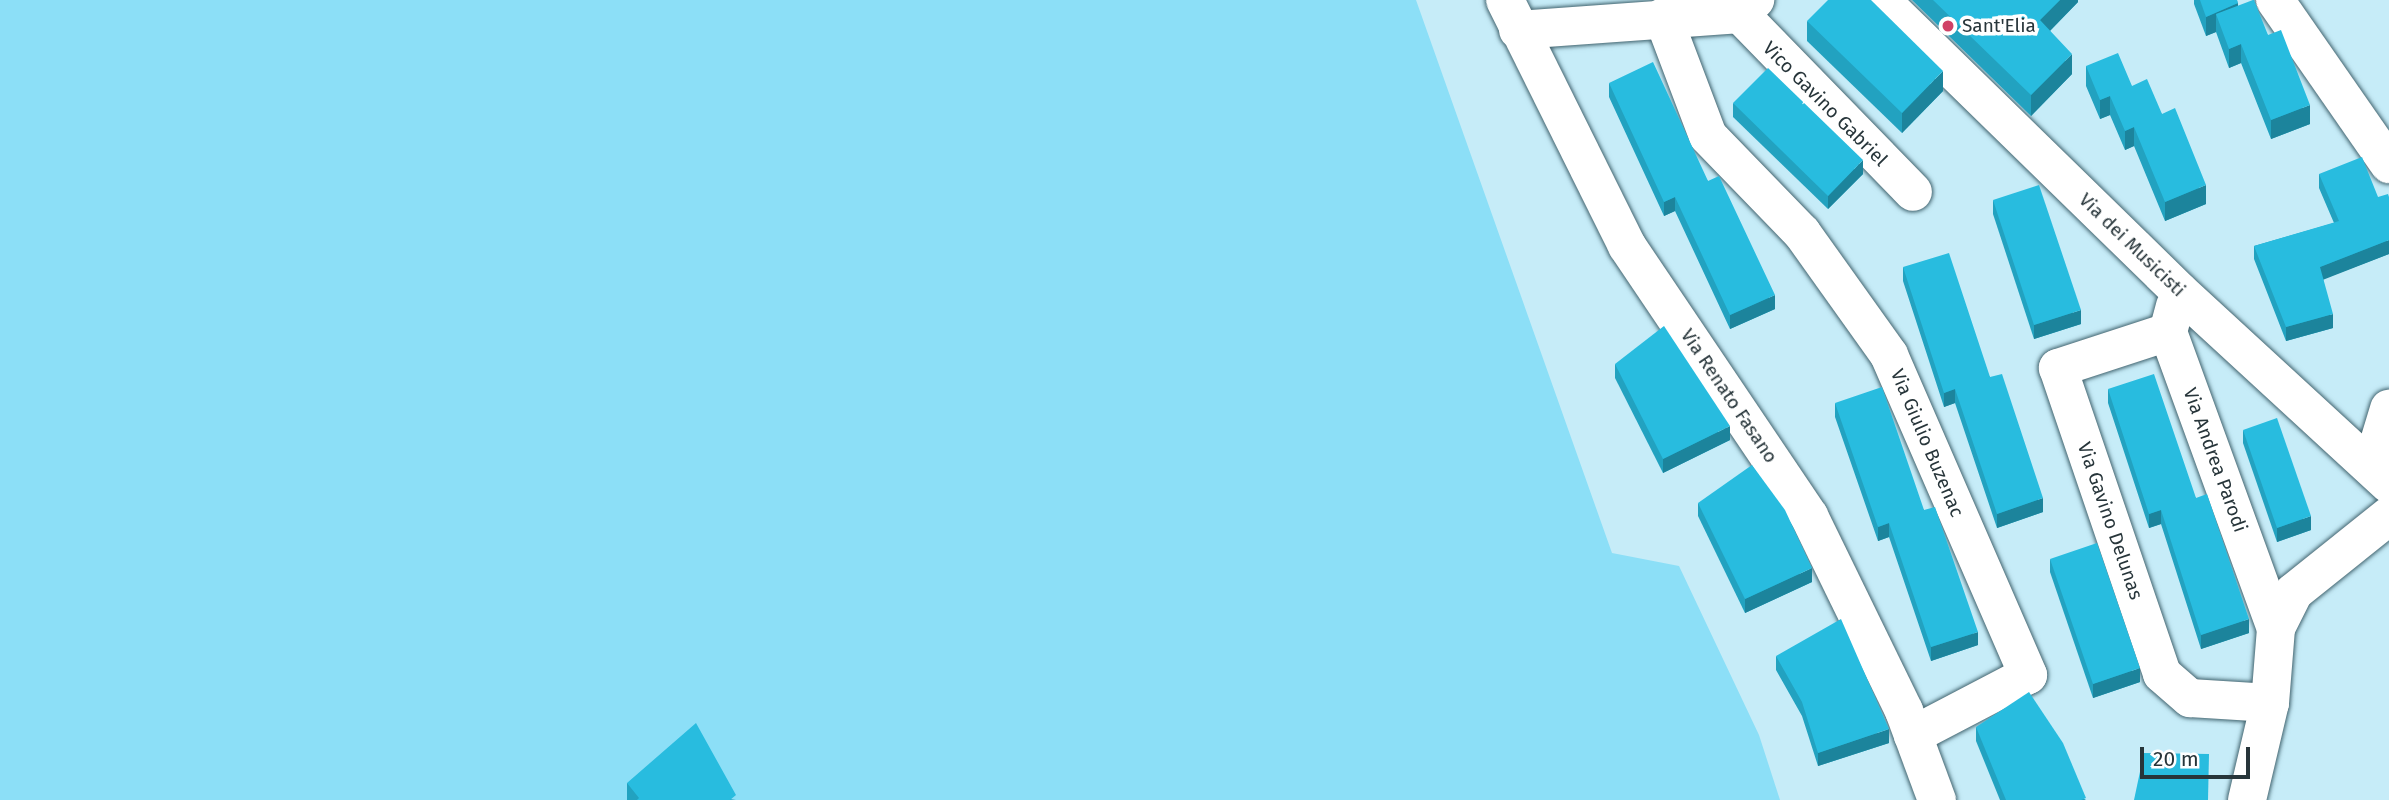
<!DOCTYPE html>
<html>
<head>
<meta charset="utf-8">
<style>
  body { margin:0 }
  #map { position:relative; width:2389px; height:800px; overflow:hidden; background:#c6ecf8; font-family:"Fira Sans",sans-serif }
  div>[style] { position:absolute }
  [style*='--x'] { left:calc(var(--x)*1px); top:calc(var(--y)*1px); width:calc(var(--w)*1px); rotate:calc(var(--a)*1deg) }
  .green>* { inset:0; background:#8cdff7 }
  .roads { filter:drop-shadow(0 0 2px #42646f) drop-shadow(0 0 2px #42646f) }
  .minor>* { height:38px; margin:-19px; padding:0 19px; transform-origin:19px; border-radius:19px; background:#fff }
  .wall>* { inset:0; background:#22a2c0 }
  .shaded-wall>* { inset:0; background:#1c849c }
  .building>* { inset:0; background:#28bcdf }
  .dots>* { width:19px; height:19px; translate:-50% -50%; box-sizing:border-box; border:4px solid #fff; border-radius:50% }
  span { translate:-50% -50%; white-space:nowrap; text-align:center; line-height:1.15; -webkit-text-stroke:7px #fff; paint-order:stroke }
  .poi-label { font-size:19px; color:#27353a }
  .left { translate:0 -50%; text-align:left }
  .street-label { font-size:19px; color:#27353a }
  .scale { position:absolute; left:2140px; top:747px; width:110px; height:32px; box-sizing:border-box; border:4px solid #27353a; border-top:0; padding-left:9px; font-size:21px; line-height:24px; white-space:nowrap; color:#27353a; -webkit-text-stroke:5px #fff; paint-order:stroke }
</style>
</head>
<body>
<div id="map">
  <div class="green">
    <div style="clip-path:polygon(0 0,1416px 0,1612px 553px,1679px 566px,1759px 735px,1780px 800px,0 800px)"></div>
  </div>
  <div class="roads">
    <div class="minor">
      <div style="--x:1505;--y:0;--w:275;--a:63.6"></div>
      <div style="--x:1627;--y:246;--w:326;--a:56"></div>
      <div style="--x:1809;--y:516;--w:217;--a:64"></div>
      <div style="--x:1904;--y:711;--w:95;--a:69.7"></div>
      <div style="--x:1881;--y:0;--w:417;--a:44.3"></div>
      <div style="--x:2179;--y:291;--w:285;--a:42.6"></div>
      <div style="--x:2275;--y:0;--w:200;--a:55.2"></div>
      <div style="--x:1740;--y:14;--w:248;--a:45.8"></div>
      <div style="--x:1663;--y:17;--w:127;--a:69.3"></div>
      <div style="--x:1708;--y:136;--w:135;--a:45.9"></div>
      <div style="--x:1802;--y:233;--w:150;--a:54.5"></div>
      <div style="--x:1889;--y:355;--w:349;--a:66.5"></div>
      <div style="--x:2028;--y:675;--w:130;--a:152.4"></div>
      <div style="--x:1518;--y:30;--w:223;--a:-4.1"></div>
      <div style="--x:1740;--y:14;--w:21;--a:-43"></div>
      <div style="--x:2175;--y:306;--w:27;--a:105"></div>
      <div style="--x:2168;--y:332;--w:315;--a:70"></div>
      <div style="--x:2168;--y:332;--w:116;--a:161.9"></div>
      <div style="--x:2058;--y:368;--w:323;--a:71.2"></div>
      <div style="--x:2162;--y:674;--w:37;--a:41"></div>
      <div style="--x:2190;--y:698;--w:80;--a:3.6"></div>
      <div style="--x:2372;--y:465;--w:59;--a:-73.1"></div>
      <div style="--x:2247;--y:800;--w:100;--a:-76.7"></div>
      <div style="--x:2270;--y:703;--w:75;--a:-85.4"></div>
      <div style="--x:2276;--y:628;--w:40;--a:-63.4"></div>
      <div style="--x:2294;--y:592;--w:122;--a:-38.7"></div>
    </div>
  </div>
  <div class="wall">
    <div style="clip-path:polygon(1912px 0,2078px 0,2078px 2px,2050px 31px,2072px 74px,2031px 116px)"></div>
    <div style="clip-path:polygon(2194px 0,2237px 0,2238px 6px,2268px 35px,2310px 124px,2271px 139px,2241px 63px,2229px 68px,2216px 32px,2206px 36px,2194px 4px)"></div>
    <div style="clip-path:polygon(1807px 21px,1943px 91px,1902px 133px,1807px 41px)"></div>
    <div style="clip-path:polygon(2086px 66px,2132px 86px,2162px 114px,2206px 204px,2165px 221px,2134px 146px,2125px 150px,2110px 115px,2100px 119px,2086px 86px)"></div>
    <div style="clip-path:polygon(1609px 83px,1708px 181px,1775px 309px,1730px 329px,1675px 211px,1664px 216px,1609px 97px)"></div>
    <div style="clip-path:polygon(1733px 103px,1863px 174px,1828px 209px,1733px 117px)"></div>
    <div style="clip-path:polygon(2319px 174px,2378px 197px,2389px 254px,2323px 279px,2333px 328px,2286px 341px,2254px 259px,2254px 246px,2334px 223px,2319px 188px)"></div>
    <div style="clip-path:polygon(1993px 200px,2081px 324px,2034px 339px,1993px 214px)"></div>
    <div style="clip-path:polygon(1903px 267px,1990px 377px,2043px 512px,1997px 528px,1955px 403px,1944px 407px,1903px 281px)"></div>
    <div style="clip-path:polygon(1615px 364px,1730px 440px,1663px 473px,1615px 378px)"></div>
    <div style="clip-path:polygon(2108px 389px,2196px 498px,2249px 633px,2201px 649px,2161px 524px,2149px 528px,2108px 403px)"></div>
    <div style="clip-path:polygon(1835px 403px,1924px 510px,1978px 645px,1931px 661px,1889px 537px,1878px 541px,1835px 417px)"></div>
    <div style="clip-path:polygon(2243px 430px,2311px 530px,2277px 542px,2243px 443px)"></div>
    <div style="clip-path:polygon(1698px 503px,1812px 582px,1745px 613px,1698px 516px)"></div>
    <div style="clip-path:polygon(2050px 559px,2140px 682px,2093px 698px,2050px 572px)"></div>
    <div style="clip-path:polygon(1776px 656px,1889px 743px,1818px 766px,1802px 716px,1776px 670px)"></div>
    <div style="clip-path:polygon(1976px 727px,2086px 800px,2000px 800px,1976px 741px)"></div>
    <div style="clip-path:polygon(627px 783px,736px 800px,627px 800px)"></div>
  </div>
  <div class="shaded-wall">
    <div style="clip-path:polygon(2060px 0,2078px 0,2078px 2px,2040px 41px,2040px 20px)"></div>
    <div style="clip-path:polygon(2238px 3px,2238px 23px,2216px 14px,2216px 32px,2206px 36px,2206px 17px)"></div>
    <div style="clip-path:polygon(2241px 44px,2241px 63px,2229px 68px,2229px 49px)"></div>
    <div style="clip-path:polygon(2072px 54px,2072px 74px,2031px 116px,2031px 95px)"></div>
    <div style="clip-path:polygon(1943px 71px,1943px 91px,1902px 133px,1902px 113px)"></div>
    <div style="clip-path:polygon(2110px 96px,2110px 115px,2100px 119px,2100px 100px)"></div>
    <div style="clip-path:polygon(2310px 105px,2310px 124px,2271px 139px,2271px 120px)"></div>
    <div style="clip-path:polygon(2134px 127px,2134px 146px,2125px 150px,2125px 131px)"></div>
    <div style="clip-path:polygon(1863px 160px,1863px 174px,1828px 209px,1828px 196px)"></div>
    <div style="clip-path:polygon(2206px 185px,2206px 204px,2165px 221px,2165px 202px)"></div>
    <div style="clip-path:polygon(1675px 197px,1675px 211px,1664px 216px,1664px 202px)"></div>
    <div style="clip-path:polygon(2389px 240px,2389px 254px,2320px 281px,2320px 267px)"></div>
    <div style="clip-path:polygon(1775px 295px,1775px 309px,1730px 329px,1730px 315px)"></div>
    <div style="clip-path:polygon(2081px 310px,2081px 324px,2034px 339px,2034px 325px)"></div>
    <div style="clip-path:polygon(2333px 314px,2333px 328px,2286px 341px,2286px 327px)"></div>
    <div style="clip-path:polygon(1955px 389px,1955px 403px,1944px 407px,1944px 393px)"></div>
    <div style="clip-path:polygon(1730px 426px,1730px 440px,1663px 473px,1663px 459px)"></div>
    <div style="clip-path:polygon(2043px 498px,2043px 512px,1997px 528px,1997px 514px)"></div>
    <div style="clip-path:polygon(2161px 510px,2161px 524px,2149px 528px,2149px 514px)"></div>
    <div style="clip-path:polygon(2311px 516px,2311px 530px,2277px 542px,2277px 528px)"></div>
    <div style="clip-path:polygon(1889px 523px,1889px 537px,1878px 541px,1878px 527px)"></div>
    <div style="clip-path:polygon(1812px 568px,1812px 582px,1745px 613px,1745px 599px)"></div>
    <div style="clip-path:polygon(2249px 619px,2249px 633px,2201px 649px,2201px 635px)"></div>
    <div style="clip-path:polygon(1978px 632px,1978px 645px,1931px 661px,1931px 647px)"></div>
    <div style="clip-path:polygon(2140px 668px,2140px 682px,2093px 698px,2093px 684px)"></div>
    <div style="clip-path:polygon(1889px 729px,1889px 743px,1818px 766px,1818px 753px)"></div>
  </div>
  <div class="building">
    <div style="clip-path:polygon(1828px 0,1871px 0,1943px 71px,1902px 113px,1807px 21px)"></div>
    <div style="clip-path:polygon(1933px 0,2060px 0,2040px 20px,2072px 54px,2031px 95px)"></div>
    <div style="clip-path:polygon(2200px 0,2237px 0,2238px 3px,2206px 17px)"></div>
    <div style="clip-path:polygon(2253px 0,2254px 0,2268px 35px,2281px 30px,2310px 105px,2271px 120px,2241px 44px,2229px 49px,2216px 14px)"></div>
    <div style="clip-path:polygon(2118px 53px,2132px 86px,2147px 79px,2162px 114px,2175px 108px,2206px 185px,2165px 202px,2134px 127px,2125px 131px,2110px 96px,2100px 100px,2086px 66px)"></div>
    <div style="clip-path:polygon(1653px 62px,1708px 181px,1719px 176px,1775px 295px,1730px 315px,1675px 197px,1664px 202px,1609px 83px)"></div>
    <div style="clip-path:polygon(1768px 68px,1863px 160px,1828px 196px,1733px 103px)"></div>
    <div style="clip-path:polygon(2362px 157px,2378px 197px,2388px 194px,2389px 197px,2389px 240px,2320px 267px,2333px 314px,2286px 327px,2254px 246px,2339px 221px,2319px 174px)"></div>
    <div style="clip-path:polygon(2039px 185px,2081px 310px,2034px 325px,1993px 200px)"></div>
    <div style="clip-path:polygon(1949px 253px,1990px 377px,2002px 374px,2043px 498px,1997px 514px,1955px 389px,1944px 393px,1903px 267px)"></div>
    <div style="clip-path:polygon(1664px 326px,1730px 426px,1663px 459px,1615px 364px)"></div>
    <div style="clip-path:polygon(2154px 374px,2196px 498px,2207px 494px,2249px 619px,2201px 635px,2161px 510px,2149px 514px,2108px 389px)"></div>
    <div style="clip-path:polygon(1882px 387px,1924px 510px,1935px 507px,1978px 632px,1931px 647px,1889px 523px,1878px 527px,1835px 403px)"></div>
    <div style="clip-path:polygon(2277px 418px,2311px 516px,2277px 528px,2243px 430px)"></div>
    <div style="clip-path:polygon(1752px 465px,1785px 510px,1812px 568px,1745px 599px,1698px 503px)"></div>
    <div style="clip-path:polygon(2097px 543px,2140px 668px,2093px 684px,2050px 559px)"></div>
    <div style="clip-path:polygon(1841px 619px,1889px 729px,1818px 753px,1802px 702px,1776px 656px)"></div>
    <div style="clip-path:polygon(2029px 692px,2063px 743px,2086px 798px,2081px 800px,2006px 800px,1976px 727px)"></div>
    <div style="clip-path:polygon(696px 723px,736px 795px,730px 800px,637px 800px,639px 798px,627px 783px)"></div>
    <div style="clip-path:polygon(2144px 753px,2209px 754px,2208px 800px,2134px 800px)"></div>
  </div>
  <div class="dots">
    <div style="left:1948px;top:26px;background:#d04166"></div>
  </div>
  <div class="poi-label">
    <span class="left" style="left:1962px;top:26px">Sant'Elia</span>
  </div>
  <div class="street-label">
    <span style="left:1825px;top:104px;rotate:45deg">Vico Gavino Gabriel</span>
    <span style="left:2132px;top:245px;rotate:44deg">Via dei Musicisti</span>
    <span style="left:1729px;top:396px;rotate:56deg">Via Renato Fasano</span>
    <span style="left:1927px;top:443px;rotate:67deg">Via Giulio Buzenac</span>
    <span style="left:2215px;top:460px;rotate:70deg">Via Andrea Parodi</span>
    <span style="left:2110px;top:521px;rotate:71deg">Via Gavino Delunas</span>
  </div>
  <div class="scale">20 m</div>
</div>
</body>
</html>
